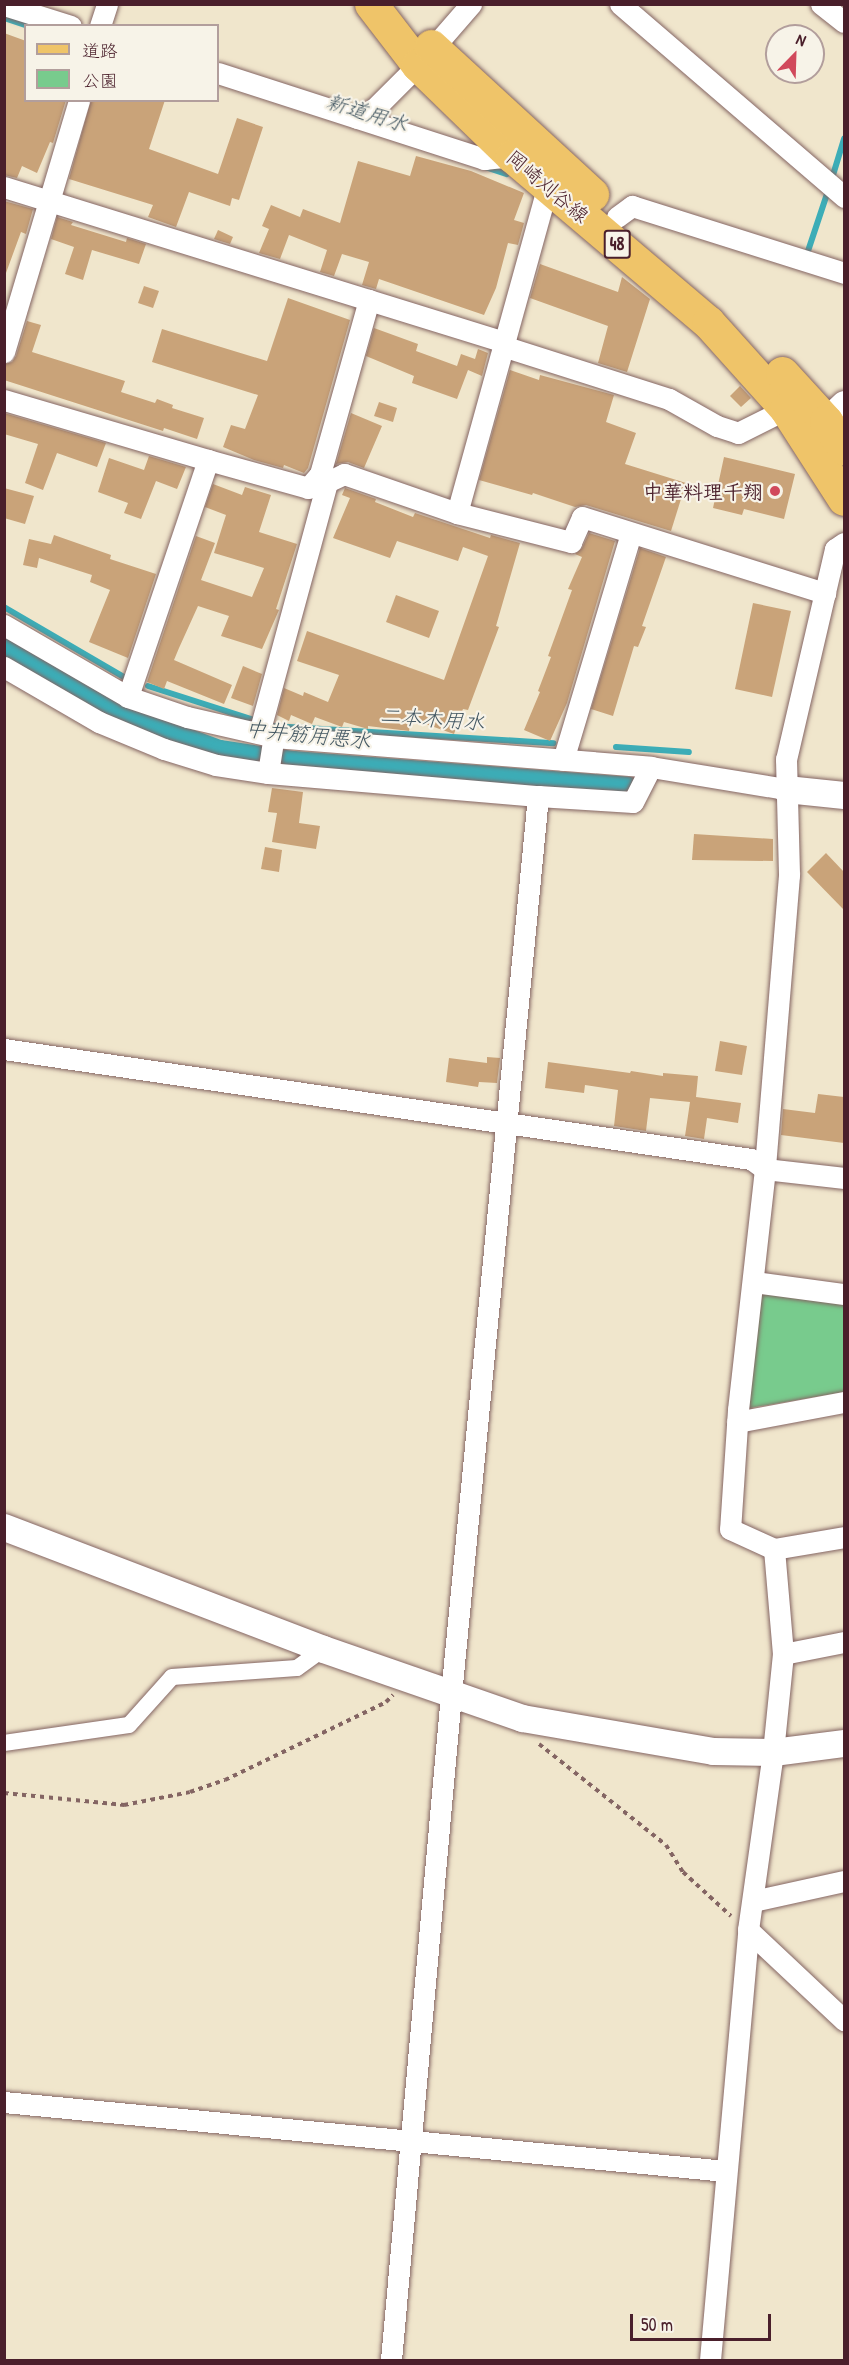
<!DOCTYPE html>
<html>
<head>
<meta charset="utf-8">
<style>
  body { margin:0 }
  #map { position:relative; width:849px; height:2365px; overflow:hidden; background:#f0e6cc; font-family:"Patrick Hand","Klee One",sans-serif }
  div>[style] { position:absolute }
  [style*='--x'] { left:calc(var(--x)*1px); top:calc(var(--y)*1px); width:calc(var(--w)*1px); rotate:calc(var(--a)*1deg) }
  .green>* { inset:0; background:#78cb8d }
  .stream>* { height:6px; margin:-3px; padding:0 3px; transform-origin:3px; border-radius:3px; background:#3cadb7 }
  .canal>* { height:20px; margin:-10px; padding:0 10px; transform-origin:10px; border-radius:10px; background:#3cadb7 }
  .building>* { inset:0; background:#c9a379 }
  .path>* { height:4px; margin-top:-2px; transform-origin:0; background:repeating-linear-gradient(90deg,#846563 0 4.5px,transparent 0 9px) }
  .roads { filter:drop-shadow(0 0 2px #846563) drop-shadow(0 0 2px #846563) }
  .pedestrian>* { height:16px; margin:-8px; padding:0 8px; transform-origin:8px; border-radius:8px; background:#fff }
  .minor>* { height:21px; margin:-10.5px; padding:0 10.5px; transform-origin:10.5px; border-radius:10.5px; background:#fff }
  .tertiary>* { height:27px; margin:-13.5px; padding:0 13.5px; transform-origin:13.5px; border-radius:13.5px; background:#fff }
  .primary>* { height:33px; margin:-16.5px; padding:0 16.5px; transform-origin:16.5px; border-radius:16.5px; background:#efc469 }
  .dots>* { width:16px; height:16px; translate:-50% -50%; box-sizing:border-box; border:3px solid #f7f3e8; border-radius:50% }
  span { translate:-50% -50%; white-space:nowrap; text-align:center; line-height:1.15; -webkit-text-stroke:4.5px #f7f3e8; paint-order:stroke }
  .shield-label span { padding:2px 4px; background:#f7f3e8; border:2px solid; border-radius:4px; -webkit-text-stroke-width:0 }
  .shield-label { font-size:18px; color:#4a1f2b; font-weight:700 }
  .street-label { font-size:20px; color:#4a1f2b }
  .poi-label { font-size:20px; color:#4a1f2b; font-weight:700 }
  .right { translate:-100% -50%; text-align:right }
  .water-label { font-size:21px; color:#445863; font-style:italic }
  .frame { position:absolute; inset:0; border:6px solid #4a1f2b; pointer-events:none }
  .legend { position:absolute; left:24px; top:24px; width:195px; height:78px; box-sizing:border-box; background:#f7f3e8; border:2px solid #b29e9c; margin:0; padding:8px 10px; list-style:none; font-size:18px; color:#4a1f2b }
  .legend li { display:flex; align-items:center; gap:12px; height:30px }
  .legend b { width:30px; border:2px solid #b29e9c }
  .north { position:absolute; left:765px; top:24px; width:60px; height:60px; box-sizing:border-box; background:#f7f3e8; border:2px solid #b29e9c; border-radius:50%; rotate:23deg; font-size:16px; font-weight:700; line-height:24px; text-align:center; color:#4a1f2b }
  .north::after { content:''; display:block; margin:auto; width:21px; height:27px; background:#d1495b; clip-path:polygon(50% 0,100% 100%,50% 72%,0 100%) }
  .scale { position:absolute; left:630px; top:2314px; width:141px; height:27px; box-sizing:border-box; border:3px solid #4a1f2b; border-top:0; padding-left:8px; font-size:18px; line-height:21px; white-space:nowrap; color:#4a1f2b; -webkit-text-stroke:4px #f7f3e8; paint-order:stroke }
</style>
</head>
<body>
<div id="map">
  <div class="green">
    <div style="clip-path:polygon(754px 1282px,844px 1294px,844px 1392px,738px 1410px)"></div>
  </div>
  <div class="stream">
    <div style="--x:4;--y:18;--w:26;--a:18"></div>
    <div style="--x:485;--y:167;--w:23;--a:18"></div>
    <div style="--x:833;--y:175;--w:38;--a:-73"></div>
    <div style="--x:807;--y:254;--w:63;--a:-71.6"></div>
    <div style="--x:4;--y:607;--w:143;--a:30.3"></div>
    <div style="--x:148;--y:686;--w:114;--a:17.8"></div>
    <div style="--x:273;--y:726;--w:281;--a:3.5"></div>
    <div style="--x:616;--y:747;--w:73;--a:3.9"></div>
  </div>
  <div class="canal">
    <div style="--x:4;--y:648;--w:124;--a:30.1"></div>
    <div style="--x:111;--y:710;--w:116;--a:20.2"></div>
    <div style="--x:220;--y:750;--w:75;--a:8.5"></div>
    <div style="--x:294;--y:761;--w:336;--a:4.4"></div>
  </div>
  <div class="building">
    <div style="clip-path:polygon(4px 33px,26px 41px,26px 100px,66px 100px,53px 143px,50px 142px,37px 173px,22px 166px,17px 178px,4px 175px)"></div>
    <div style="clip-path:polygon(91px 100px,165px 100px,149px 149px,218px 174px,237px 118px,263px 127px,239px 200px,232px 198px,230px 206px,189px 192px,176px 227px,148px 217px,153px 205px,69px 179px)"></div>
    <div style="clip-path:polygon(416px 156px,471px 171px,524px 193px,514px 220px,524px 223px,518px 245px,508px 243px,496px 288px,484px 315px,379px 279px,376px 289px,362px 285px,369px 262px,342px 254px,334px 276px,320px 272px,327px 250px,289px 235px,280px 259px,259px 253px,269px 229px,262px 226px,271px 205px,300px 217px,303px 209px,340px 223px,358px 161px,410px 176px)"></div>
    <div style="clip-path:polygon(4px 201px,33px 209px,26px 234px,21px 232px,6px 273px)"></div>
    <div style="clip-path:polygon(57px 217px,73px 222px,71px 225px,126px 242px,127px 238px,146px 244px,139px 264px,92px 250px,83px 280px,65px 274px,74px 247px,51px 239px)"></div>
    <div style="clip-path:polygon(218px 230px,233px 237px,230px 244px,214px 239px)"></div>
    <div style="clip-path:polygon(540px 264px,618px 292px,622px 277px,650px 299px,627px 372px,598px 363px,608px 326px,530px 298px)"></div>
    <div style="clip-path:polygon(144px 286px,159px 291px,153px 308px,138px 303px)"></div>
    <div style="clip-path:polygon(288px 298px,350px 320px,308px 468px,304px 473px,284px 465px,283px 468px,254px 460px,223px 447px,231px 425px,245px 429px,258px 395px,152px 362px,162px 329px,267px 361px)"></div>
    <div style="clip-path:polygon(27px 321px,41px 325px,32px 352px,125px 381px,121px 392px,155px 403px,157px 399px,173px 405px,172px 408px,204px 418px,197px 439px,164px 428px,163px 431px,4px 380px,4px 364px,12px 362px,16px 356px)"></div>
    <div style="clip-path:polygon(374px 328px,418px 344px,416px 351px,457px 366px,461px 354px,475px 359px,478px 349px,488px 353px,482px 376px,468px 370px,457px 399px,412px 383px,414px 376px,366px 356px)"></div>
    <div style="clip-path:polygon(510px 370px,539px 380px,540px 375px,614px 395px,606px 422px,636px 433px,625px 464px,686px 483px,671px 531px,586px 505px,575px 507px,533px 493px,532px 495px,479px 480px)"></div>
    <div style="clip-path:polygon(740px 386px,751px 398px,741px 407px,730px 396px)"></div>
    <div style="clip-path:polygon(379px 402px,397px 408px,393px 422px,374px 416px)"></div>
    <div style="clip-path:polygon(4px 413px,106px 443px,97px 467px,57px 453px,43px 490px,25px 483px,38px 444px,4px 434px)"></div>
    <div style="clip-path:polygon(351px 413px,382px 426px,364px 468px,348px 462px,336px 464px)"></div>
    <div style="clip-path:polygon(149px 456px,186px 467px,177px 489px,156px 481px,141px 519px,124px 513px,128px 503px,98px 492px,109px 458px,144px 470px)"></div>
    <div style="clip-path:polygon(724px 457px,795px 474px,784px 519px,744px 509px,742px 515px,713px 508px)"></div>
    <div style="clip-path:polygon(213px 484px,242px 495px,245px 487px,271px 495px,259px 532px,297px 544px,276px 609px,279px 610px,262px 649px,221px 636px,229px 616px,198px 606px,179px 648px,174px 660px,232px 685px,224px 704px,167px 681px,164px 689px,147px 682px,196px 536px,215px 543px,201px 580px,252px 597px,264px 568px,214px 553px,226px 515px,205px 507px)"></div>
    <div style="clip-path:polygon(4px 488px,34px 496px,25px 524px,4px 518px)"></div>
    <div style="clip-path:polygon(345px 488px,376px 499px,375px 502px,413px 517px,415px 513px,490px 538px,491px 535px,520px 543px,496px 626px,499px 627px,468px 710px,463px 709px,454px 734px,411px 719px,409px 731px,368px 726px,368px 729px,344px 722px,342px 727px,315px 717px,312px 724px,291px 715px,289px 721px,277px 715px,284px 688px,303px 696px,304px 692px,328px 702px,339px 675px,297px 661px,307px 631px,444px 680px,488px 556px,463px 547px,458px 561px,397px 541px,390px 558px,333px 538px,350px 498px,342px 495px)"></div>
    <div style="clip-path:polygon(589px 533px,615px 541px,567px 703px,550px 741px,524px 730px,540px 692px,538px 691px,551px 657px,548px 656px,572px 590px,568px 589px,582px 557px,575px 554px,582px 548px)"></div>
    <div style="clip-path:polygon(54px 535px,111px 555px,110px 559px,156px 574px,128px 658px,89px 642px,110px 590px,90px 582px,92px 575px,39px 558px,37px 568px,23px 565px,29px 539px,51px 544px)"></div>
    <div style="clip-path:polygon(640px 548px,666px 557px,642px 626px,646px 627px,638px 647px,634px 646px,613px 716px,591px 709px)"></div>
    <div style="clip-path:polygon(396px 595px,439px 611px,429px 638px,386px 622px)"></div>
    <div style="clip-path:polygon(753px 603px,791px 611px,772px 697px,735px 689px)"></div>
    <div style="clip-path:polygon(243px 666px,262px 674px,253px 706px,231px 698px)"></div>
    <div style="clip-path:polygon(272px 788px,303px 792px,299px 823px,320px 826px,316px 849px,272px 842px,277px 813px,268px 812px)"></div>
    <div style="clip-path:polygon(694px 834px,773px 839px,773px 861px,692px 860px)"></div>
    <div style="clip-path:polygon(265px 847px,282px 850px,279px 872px,261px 869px)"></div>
    <div style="clip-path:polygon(826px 853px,844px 872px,844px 910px,807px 872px)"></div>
    <div style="clip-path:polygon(720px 1041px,747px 1046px,742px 1075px,715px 1071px)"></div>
    <div style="clip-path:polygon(487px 1057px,500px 1058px,497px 1083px,479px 1082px,478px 1087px,446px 1082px,449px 1058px,487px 1063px)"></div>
    <div style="clip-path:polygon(548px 1062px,630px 1073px,631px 1071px,663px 1076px,663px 1073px,698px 1076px,696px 1097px,741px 1103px,738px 1123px,707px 1118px,704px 1139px,685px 1136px,690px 1102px,650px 1098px,646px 1131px,614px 1126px,618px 1090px,585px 1085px,584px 1093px,545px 1088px)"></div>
    <div style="clip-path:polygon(818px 1094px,844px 1097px,844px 1143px,781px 1135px,783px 1109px,815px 1113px)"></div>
  </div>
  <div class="path">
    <div style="--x:539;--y:1744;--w:162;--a:38.5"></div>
    <div style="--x:666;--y:1845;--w:32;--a:58"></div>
    <div style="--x:683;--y:1872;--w:65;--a:42.5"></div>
    <div style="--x:4;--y:1793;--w:121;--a:5.7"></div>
    <div style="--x:124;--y:1805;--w:67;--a:-11.1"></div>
    <div style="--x:190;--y:1792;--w:37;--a:-19"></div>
    <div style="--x:225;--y:1780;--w:179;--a:-25.8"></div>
    <div style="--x:386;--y:1702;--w:10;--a:-45"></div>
  </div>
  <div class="roads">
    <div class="pedestrian">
      <div style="--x:4;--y:1743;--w:126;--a:-8.2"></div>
      <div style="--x:129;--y:1725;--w:64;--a:-48.1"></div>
      <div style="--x:172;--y:1677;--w:125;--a:-4.1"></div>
      <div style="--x:297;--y:1668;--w:32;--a:-36"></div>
    </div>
    <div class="minor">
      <div style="--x:620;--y:4;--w:296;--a:40.7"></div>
      <div style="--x:821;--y:4;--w:29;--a:38"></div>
      <div style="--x:4;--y:5;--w:70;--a:17.4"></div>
      <div style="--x:100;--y:26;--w:23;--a:-72"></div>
      <div style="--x:218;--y:73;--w:280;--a:17.9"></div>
      <div style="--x:484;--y:159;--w:28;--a:-6"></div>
      <div style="--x:357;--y:118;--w:21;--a:-29"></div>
      <div style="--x:375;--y:108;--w:61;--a:-45"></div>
      <div style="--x:418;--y:65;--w:81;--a:-49"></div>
      <div style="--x:4;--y:187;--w:523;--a:17.22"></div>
      <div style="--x:504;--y:342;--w:8;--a:50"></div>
      <div style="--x:509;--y:348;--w:168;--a:17.7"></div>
      <div style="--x:669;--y:399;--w:55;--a:29.4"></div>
      <div style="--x:717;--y:426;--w:22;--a:18"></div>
      <div style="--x:738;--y:433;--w:54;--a:-26.6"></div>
      <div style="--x:617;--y:217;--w:19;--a:-36"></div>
      <div style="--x:632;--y:206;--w:222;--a:17.5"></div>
      <div style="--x:4;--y:352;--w:263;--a:-73.4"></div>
      <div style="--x:4;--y:400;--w:213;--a:16.4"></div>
      <div style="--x:208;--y:460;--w:250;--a:108.7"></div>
      <div style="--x:208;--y:460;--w:104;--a:15.6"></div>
      <div style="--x:308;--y:488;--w:18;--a:-49"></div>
      <div style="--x:320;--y:474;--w:181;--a:-74.3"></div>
      <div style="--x:320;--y:474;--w:11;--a:49"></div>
      <div style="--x:327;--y:482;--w:19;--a:-25"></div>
      <div style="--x:344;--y:474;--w:120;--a:19"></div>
      <div style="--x:457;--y:513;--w:118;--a:14.3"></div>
      <div style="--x:571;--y:542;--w:27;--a:-66"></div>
      <div style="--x:582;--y:517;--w:255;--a:17.4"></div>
      <div style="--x:457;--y:513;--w:340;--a:-74.5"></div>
      <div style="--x:844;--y:543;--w:11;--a:146"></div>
      <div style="--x:835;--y:549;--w:216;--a:103.1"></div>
      <div style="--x:786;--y:759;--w:116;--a:88.5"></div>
      <div style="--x:789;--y:875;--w:295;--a:94.7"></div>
      <div style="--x:765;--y:1169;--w:243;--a:96.4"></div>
      <div style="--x:738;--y:1410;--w:119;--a:93.8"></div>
      <div style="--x:730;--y:1529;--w:48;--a:24.4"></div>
      <div style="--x:774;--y:1549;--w:71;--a:-9.7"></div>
      <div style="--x:4;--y:625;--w:143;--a:30.1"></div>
      <div style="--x:128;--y:697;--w:62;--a:18.7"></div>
      <div style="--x:187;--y:717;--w:89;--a:12.9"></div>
      <div style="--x:274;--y:737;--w:378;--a:4.5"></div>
      <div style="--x:651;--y:767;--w:137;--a:9.3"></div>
      <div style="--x:4;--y:667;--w:110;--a:30.1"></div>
      <div style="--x:99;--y:722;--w:70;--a:22.6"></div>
      <div style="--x:164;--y:749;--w:54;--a:17.1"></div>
      <div style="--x:216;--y:765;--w:53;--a:8.7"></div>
      <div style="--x:268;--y:773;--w:271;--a:4.9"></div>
      <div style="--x:538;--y:796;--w:902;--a:95.53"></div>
      <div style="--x:451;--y:1694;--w:669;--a:95.15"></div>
      <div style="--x:259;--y:733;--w:260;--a:-74.8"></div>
      <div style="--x:563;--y:760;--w:237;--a:-73.3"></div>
      <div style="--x:268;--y:773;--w:36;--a:-81"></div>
      <div style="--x:538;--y:796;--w:95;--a:3.6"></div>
      <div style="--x:633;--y:802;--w:39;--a:-63"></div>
      <div style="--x:4;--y:1049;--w:755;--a:8.38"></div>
      <div style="--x:751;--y:1159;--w:17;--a:36"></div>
      <div style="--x:765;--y:1169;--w:80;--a:6.5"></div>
      <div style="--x:754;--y:1282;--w:91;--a:7.6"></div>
      <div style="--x:737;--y:1422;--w:109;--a:-10.6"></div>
      <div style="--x:783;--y:1654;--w:62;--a:-11.1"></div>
      <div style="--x:753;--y:1901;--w:93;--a:-12.4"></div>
      <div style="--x:748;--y:1930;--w:132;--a:43.2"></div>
      <div style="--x:4;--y:2102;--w:725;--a:5.46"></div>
      <div style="--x:710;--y:2360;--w:432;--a:-84.9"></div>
      <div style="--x:748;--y:1930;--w:180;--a:-82"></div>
      <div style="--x:773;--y:1752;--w:99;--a:-84.2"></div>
      <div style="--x:783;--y:1654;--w:105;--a:-94.9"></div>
    </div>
    <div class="tertiary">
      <div style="--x:826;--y:421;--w:25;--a:-43"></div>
      <div style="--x:786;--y:789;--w:58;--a:5.9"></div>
      <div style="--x:4;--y:1527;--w:342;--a:20.9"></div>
      <div style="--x:323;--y:1649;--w:211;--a:19.1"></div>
      <div style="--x:522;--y:1718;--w:194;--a:9.8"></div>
      <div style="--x:713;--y:1751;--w:60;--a:1"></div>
      <div style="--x:773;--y:1752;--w:72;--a:-7.2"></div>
    </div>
    <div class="primary">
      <div style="--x:371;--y:4;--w:77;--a:52.4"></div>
      <div style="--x:418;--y:65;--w:131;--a:44.1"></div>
      <div style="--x:512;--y:156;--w:257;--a:40.3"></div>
      <div style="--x:708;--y:322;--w:117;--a:48.1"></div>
      <div style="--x:786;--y:409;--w:107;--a:57.2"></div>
      <div style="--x:431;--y:46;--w:219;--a:42.6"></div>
      <div style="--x:782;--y:373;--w:65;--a:47.5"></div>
      <div style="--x:826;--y:421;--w:33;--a:57"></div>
    </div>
  </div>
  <div class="dots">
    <div style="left:775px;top:491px;background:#d1495b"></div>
  </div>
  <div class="shield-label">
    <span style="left:617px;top:244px">48</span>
  </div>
  <div class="street-label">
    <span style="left:548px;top:186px;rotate:40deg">岡崎刈谷線</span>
  </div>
  <div class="poi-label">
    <span class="right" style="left:763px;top:491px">中華料理千翔</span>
  </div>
  <div class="water-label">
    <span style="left:367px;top:113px;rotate:17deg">新道用水</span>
    <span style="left:432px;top:719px;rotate:4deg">二本木用水</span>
    <span style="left:308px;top:735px;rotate:6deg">中井筋用悪水</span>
  </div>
  <div class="frame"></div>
  <ul class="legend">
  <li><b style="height:8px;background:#efc469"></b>道路</li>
  <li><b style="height:16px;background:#78cb8d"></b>公園</li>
  </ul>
  <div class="north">N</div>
  <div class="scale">50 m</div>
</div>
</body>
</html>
